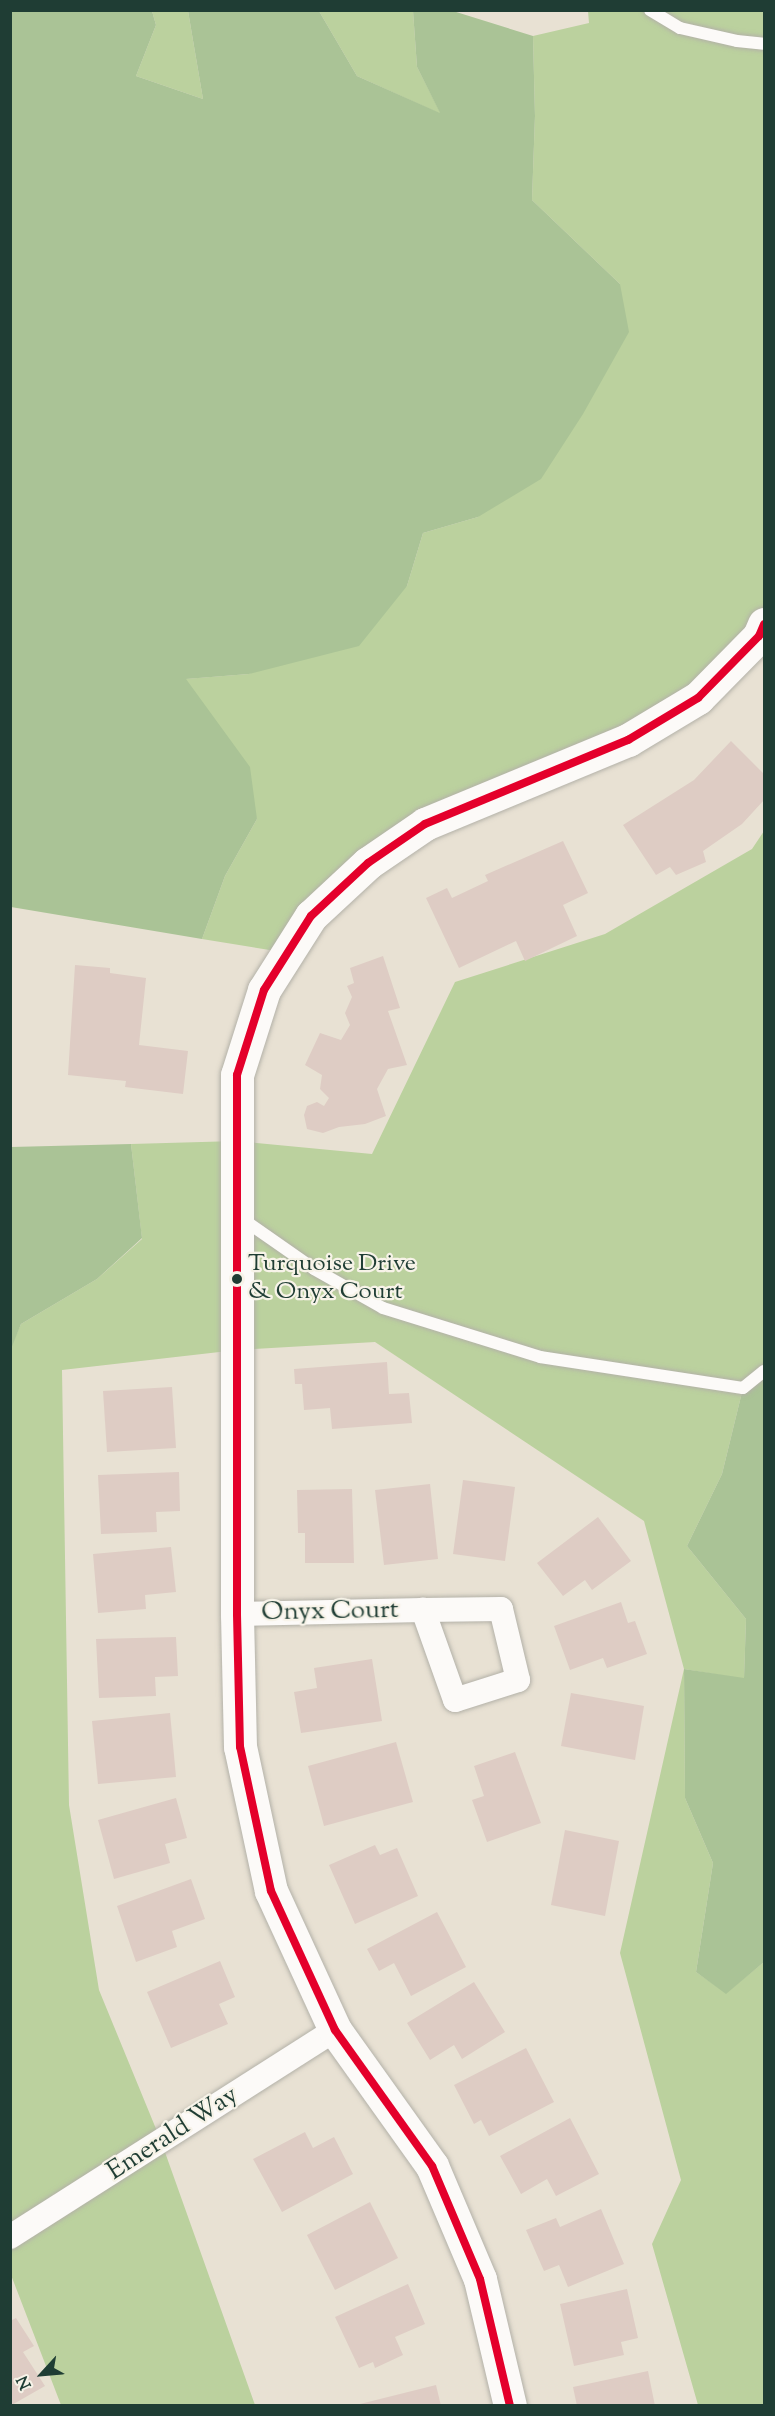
<!DOCTYPE html>
<html>
<head>
<meta charset="utf-8">
<style>
  body { margin:0 }
  #map { position:relative; width:775px; height:2416px; overflow:hidden; background:#e8e1d3; font-family:"Sorts Mill Goudy",serif }
  div>[style] { position:absolute }
  [style*='--x'] { left:calc(var(--x)*1px); top:calc(var(--y)*1px); width:calc(var(--w)*1px); rotate:calc(var(--a)*1deg) }
  .green>* { inset:0; background:#bbd19e }
  .forest>* { inset:0; background:#aac396 }
  .building>* { inset:0; background:#deccc4 }
  .roads { filter:drop-shadow(0 0 2px #b3b1a8) drop-shadow(0 0 2px #b3b1a8) }
  .lane>* { height:12px; margin:-6px; padding:0 6px; transform-origin:6px; border-radius:6px; background:#fcfaf8 }
  .street>* { height:24px; margin:-12px; padding:0 12px; transform-origin:12px; border-radius:12px; background:#fcfaf8 }
  .secondary>* { height:33px; margin:-16.5px; padding:0 16.5px; transform-origin:16.5px; border-radius:16.5px; background:#fcfaf8 }
  .bus-1>* { height:8px; margin:-4px; padding:0 4px; transform-origin:4px; border-radius:4px; background:#e4002b }
  .dots>* { width:16px; height:16px; translate:-50% -50%; box-sizing:border-box; border:3px solid #f7f3e8; border-radius:50% }
  span { translate:-50% -50%; white-space:nowrap; text-align:center; line-height:1.15; -webkit-text-stroke:4.5px #f7f3e8; paint-order:stroke }
  .bus-label { font-size:24px; color:#1f3d34 }
  .left { translate:0 -50%; text-align:left }
  .street-label { font-size:26px; color:#1f3d34 }
  .frame { position:absolute; inset:0; border:12px solid #1f3d34; pointer-events:none }
  .north { position:absolute; left:12px; top:2344px; width:60px; height:60px; -webkit-text-stroke:4px #f7f3e8; paint-order:stroke; rotate:244deg; font-size:16px; font-weight:700; line-height:24px; text-align:center; color:#1f3d34 }
  .north::after { content:''; display:block; margin:auto; width:21px; height:27px; background:#1f3d34; clip-path:polygon(50% 0,100% 100%,50% 72%,0 100%) }
</style>
</head>
<body>
<div id="map">
  <div class="green">
    <div style="clip-path:polygon(152px 11px,188px 11px,203px 99px,136px 76px,156px 25px)"></div>
    <div style="clip-path:polygon(319px 11px,413px 11px,417px 67px,441px 114px,357px 76px)"></div>
    <div style="clip-path:polygon(588px 11px,764px 11px,764px 624px,698px 698px,424px 824px,288px 953px,202px 939px,225px 876px,257px 819px,185px 679px,249px 674px,407px 586px,423px 533px,478px 517px,620px 284px,532px 200px,535px 116px,533px 36px,589px 23px)"></div>
    <div style="clip-path:polygon(764px 831px,764px 1371px,743px 1388px,722px 1474px,687px 1546px,746px 1619px,744px 1679px,684px 1669px,685px 1798px,713px 1863px,696px 1972px,726px 1993px,764px 1962px,764px 2405px,698px 2405px,652px 2244px,681px 2180px,620px 1953px,684px 1669px,644px 1521px,375px 1342px,237px 1350px,62px 1370px,69px 1805px,99px 1990px,161px 2141px,255px 2405px,61px 2405px,11px 2275px,10px 1349px,21px 1324px,97px 1279px,142px 1239px,131px 1144px,237px 1141px,372px 1154px,455px 982px,605px 934px,752px 849px)"></div>
  </div>
  <div class="forest">
    <div style="clip-path:polygon(10px 11px,152px 11px,156px 25px,136px 76px,203px 99px,188px 11px,319px 11px,357px 76px,440px 113px,417px 67px,413px 11px,453px 11px,533px 36px,535px 116px,532px 200px,620px 284px,629px 332px,583px 414px,541px 479px,478px 517px,423px 533px,407px 586px,359px 646px,249px 674px,186px 679px,250px 767px,257px 819px,225px 876px,202px 939px,11px 907px)"></div>
    <div style="clip-path:polygon(131px 1144px,142px 1238px,97px 1279px,21px 1324px,11px 1349px,11px 1147px)"></div>
    <div style="clip-path:polygon(764px 1371px,764px 1962px,726px 1994px,696px 1972px,713px 1863px,685px 1798px,684px 1669px,744px 1678px,746px 1619px,687px 1546px,722px 1474px,743px 1388px)"></div>
  </div>
  <div class="building">
    <div style="clip-path:polygon(731px 741px,764px 774px,764px 800px,742px 824px,703px 851px,706px 862px,676px 875px,670px 867px,656px 875px,623px 825px,694px 780px)"></div>
    <div style="clip-path:polygon(563px 841px,588px 893px,563px 905px,577px 936px,525px 961px,516px 941px,459px 968px,426px 898px,447px 888px,452px 898px,488px 881px,485px 875px)"></div>
    <div style="clip-path:polygon(383px 956px,400px 1008px,388px 1011px,407px 1065px,388px 1069px,377px 1089px,386px 1116px,365px 1124px,339px 1127px,323px 1133px,307px 1129px,304px 1115px,307px 1106px,317px 1102px,324px 1106px,329px 1098px,320px 1089px,322px 1075px,305px 1065px,320px 1033px,341px 1040px,350px 1025px,345px 1013px,352px 997px,347px 986px,354px 983px,350px 968px)"></div>
    <div style="clip-path:polygon(75px 965px,110px 968px,110px 973px,146px 978px,139px 1045px,188px 1051px,183px 1094px,125px 1087px,126px 1081px,68px 1075px)"></div>
    <div style="clip-path:polygon(387px 1362px,389px 1394px,409px 1393px,412px 1423px,332px 1429px,330px 1408px,304px 1410px,302px 1384px,295px 1384px,294px 1369px)"></div>
    <div style="clip-path:polygon(172px 1387px,176px 1448px,107px 1452px,103px 1391px)"></div>
    <div style="clip-path:polygon(179px 1472px,180px 1511px,156px 1512px,157px 1532px,101px 1534px,98px 1475px)"></div>
    <div style="clip-path:polygon(463px 1480px,515px 1487px,505px 1561px,453px 1554px)"></div>
    <div style="clip-path:polygon(430px 1484px,438px 1559px,384px 1565px,375px 1490px)"></div>
    <div style="clip-path:polygon(352px 1489px,354px 1563px,305px 1563px,305px 1533px,298px 1533px,297px 1490px)"></div>
    <div style="clip-path:polygon(598px 1517px,631px 1561px,592px 1590px,585px 1580px,563px 1596px,537px 1563px)"></div>
    <div style="clip-path:polygon(171px 1547px,176px 1592px,145px 1595px,146px 1609px,98px 1613px,93px 1554px)"></div>
    <div style="clip-path:polygon(621px 1602px,628px 1623px,635px 1621px,647px 1654px,607px 1668px,603px 1658px,570px 1670px,554px 1626px)"></div>
    <div style="clip-path:polygon(176px 1637px,178px 1676px,155px 1677px,156px 1696px,99px 1698px,96px 1639px)"></div>
    <div style="clip-path:polygon(372px 1659px,382px 1721px,301px 1733px,294px 1692px,317px 1688px,314px 1668px)"></div>
    <div style="clip-path:polygon(571px 1693px,644px 1706px,635px 1760px,561px 1746px)"></div>
    <div style="clip-path:polygon(170px 1713px,176px 1777px,98px 1784px,92px 1721px)"></div>
    <div style="clip-path:polygon(396px 1742px,413px 1802px,324px 1826px,308px 1766px)"></div>
    <div style="clip-path:polygon(515px 1752px,541px 1823px,487px 1842px,472px 1800px,484px 1796px,474px 1766px)"></div>
    <div style="clip-path:polygon(176px 1798px,187px 1838px,165px 1844px,170px 1863px,114px 1879px,98px 1820px)"></div>
    <div style="clip-path:polygon(565px 1830px,619px 1841px,605px 1916px,551px 1905px)"></div>
    <div style="clip-path:polygon(375px 1845px,380px 1855px,397px 1848px,418px 1896px,355px 1924px,329px 1865px)"></div>
    <div style="clip-path:polygon(191px 1879px,205px 1919px,172px 1931px,177px 1947px,136px 1962px,117px 1906px)"></div>
    <div style="clip-path:polygon(437px 1912px,466px 1967px,411px 1996px,394px 1963px,379px 1971px,367px 1949px)"></div>
    <div style="clip-path:polygon(220px 1961px,235px 1997px,219px 2004px,228px 2024px,171px 2048px,147px 1992px)"></div>
    <div style="clip-path:polygon(474px 1982px,505px 2032px,462px 2059px,454px 2045px,430px 2060px,407px 2023px)"></div>
    <div style="clip-path:polygon(526px 2048px,554px 2102px,489px 2136px,481px 2120px,474px 2124px,454px 2085px)"></div>
    <div style="clip-path:polygon(570px 2118px,599px 2174px,556px 2196px,547px 2179px,521px 2194px,500px 2156px)"></div>
    <div style="clip-path:polygon(305px 2132px,313px 2148px,334px 2137px,353px 2174px,282px 2212px,253px 2159px)"></div>
    <div style="clip-path:polygon(370px 2202px,398px 2258px,335px 2290px,307px 2235px)"></div>
    <div style="clip-path:polygon(601px 2209px,624px 2264px,568px 2287px,559px 2265px,544px 2271px,526px 2230px,556px 2218px,560px 2227px)"></div>
    <div style="clip-path:polygon(408px 2284px,425px 2324px,395px 2337px,403px 2355px,375px 2368px,373px 2362px,359px 2368px,335px 2317px)"></div>
    <div style="clip-path:polygon(627px 2289px,638px 2338px,621px 2342px,624px 2355px,574px 2366px,560px 2304px)"></div>
    <div style="clip-path:polygon(16px 2318px,34px 2346px,23px 2352px,45px 2386px,10px 2406px,10px 2321px)"></div>
    <div style="clip-path:polygon(648px 2371px,655px 2406px,577px 2406px,573px 2387px)"></div>
    <div style="clip-path:polygon(436px 2385px,441px 2406px,356px 2406px,356px 2405px)"></div>
  </div>
  <div class="roads">
    <div class="lane">
      <div style="--x:650;--y:10;--w:35;--a:31"></div>
      <div style="--x:680;--y:28;--w:58;--a:12.8"></div>
      <div style="--x:737;--y:41;--w:27;--a:6"></div>
      <div style="--x:241;--y:1218;--w:89;--a:34.9"></div>
      <div style="--x:314;--y:1269;--w:79;--a:29.5"></div>
      <div style="--x:383;--y:1308;--w:164;--a:17.3"></div>
      <div style="--x:540;--y:1357;--w:205;--a:8.7"></div>
      <div style="--x:743;--y:1388;--w:27;--a:-39"></div>
    </div>
    <div class="street">
      <div style="--x:237;--y:1614;--w:186;--a:-1.2"></div>
      <div style="--x:423;--y:1610;--w:78;--a:-0.7"></div>
      <div style="--x:501;--y:1609;--w:73;--a:76.5"></div>
      <div style="--x:518;--y:1680;--w:66;--a:162.4"></div>
      <div style="--x:455;--y:1700;--w:96;--a:-109.6"></div>
      <div style="--x:10;--y:2237;--w:385;--a:-32.5"></div>
    </div>
    <div class="secondary">
      <div style="--x:510;--y:2406;--w:130;--a:-103.3"></div>
      <div style="--x:480;--y:2279;--w:123;--a:-113"></div>
      <div style="--x:432;--y:2166;--w:167;--a:-125.5"></div>
      <div style="--x:335;--y:2030;--w:153;--a:-114.7"></div>
      <div style="--x:271;--y:1891;--w:147;--a:-102.1"></div>
      <div style="--x:240;--y:1747;--w:133;--a:-91.3"></div>
      <div style="--x:237;--y:1614;--w:539;--a:-90"></div>
      <div style="--x:237;--y:1075;--w:89;--a:-72.4"></div>
      <div style="--x:264;--y:990;--w:88;--a:-57.6"></div>
      <div style="--x:311;--y:916;--w:78;--a:-42.9"></div>
      <div style="--x:368;--y:863;--w:69;--a:-34.4"></div>
      <div style="--x:425;--y:824;--w:220;--a:-22.5"></div>
      <div style="--x:628;--y:740;--w:82;--a:-31"></div>
      <div style="--x:698;--y:698;--w:87;--a:-45.5"></div>
      <div style="--x:759;--y:636;--w:13;--a:-67"></div>
    </div>
  </div>
  <div class="bus-1">
    <div style="--x:510;--y:2406;--w:130;--a:-103.3"></div>
    <div style="--x:480;--y:2279;--w:123;--a:-113"></div>
    <div style="--x:432;--y:2166;--w:167;--a:-125.5"></div>
    <div style="--x:335;--y:2030;--w:153;--a:-114.7"></div>
    <div style="--x:271;--y:1891;--w:147;--a:-102.1"></div>
    <div style="--x:240;--y:1747;--w:133;--a:-91.3"></div>
    <div style="--x:237;--y:1614;--w:539;--a:-90"></div>
    <div style="--x:237;--y:1075;--w:89;--a:-72.4"></div>
    <div style="--x:264;--y:990;--w:88;--a:-57.6"></div>
    <div style="--x:311;--y:916;--w:78;--a:-42.9"></div>
    <div style="--x:368;--y:863;--w:69;--a:-34.4"></div>
    <div style="--x:425;--y:824;--w:220;--a:-22.5"></div>
    <div style="--x:628;--y:740;--w:82;--a:-31"></div>
    <div style="--x:698;--y:698;--w:87;--a:-45.5"></div>
    <div style="--x:759;--y:636;--w:13;--a:-67"></div>
  </div>
  <div class="dots">
    <div style="left:237px;top:1279px;background:#1f3d34"></div>
  </div>
  <div class="bus-label">
    <span class="left" style="left:248px;top:1279px">Turquoise Drive<br>&amp; Onyx Court</span>
  </div>
  <div class="street-label">
    <span style="left:330px;top:1612px;rotate:-1deg">Onyx Court</span>
    <span style="left:173px;top:2134px;rotate:-33deg">Emerald Way</span>
  </div>
  <div class="frame"></div>
  <div class="north">N</div>
</div>
</body>
</html>
